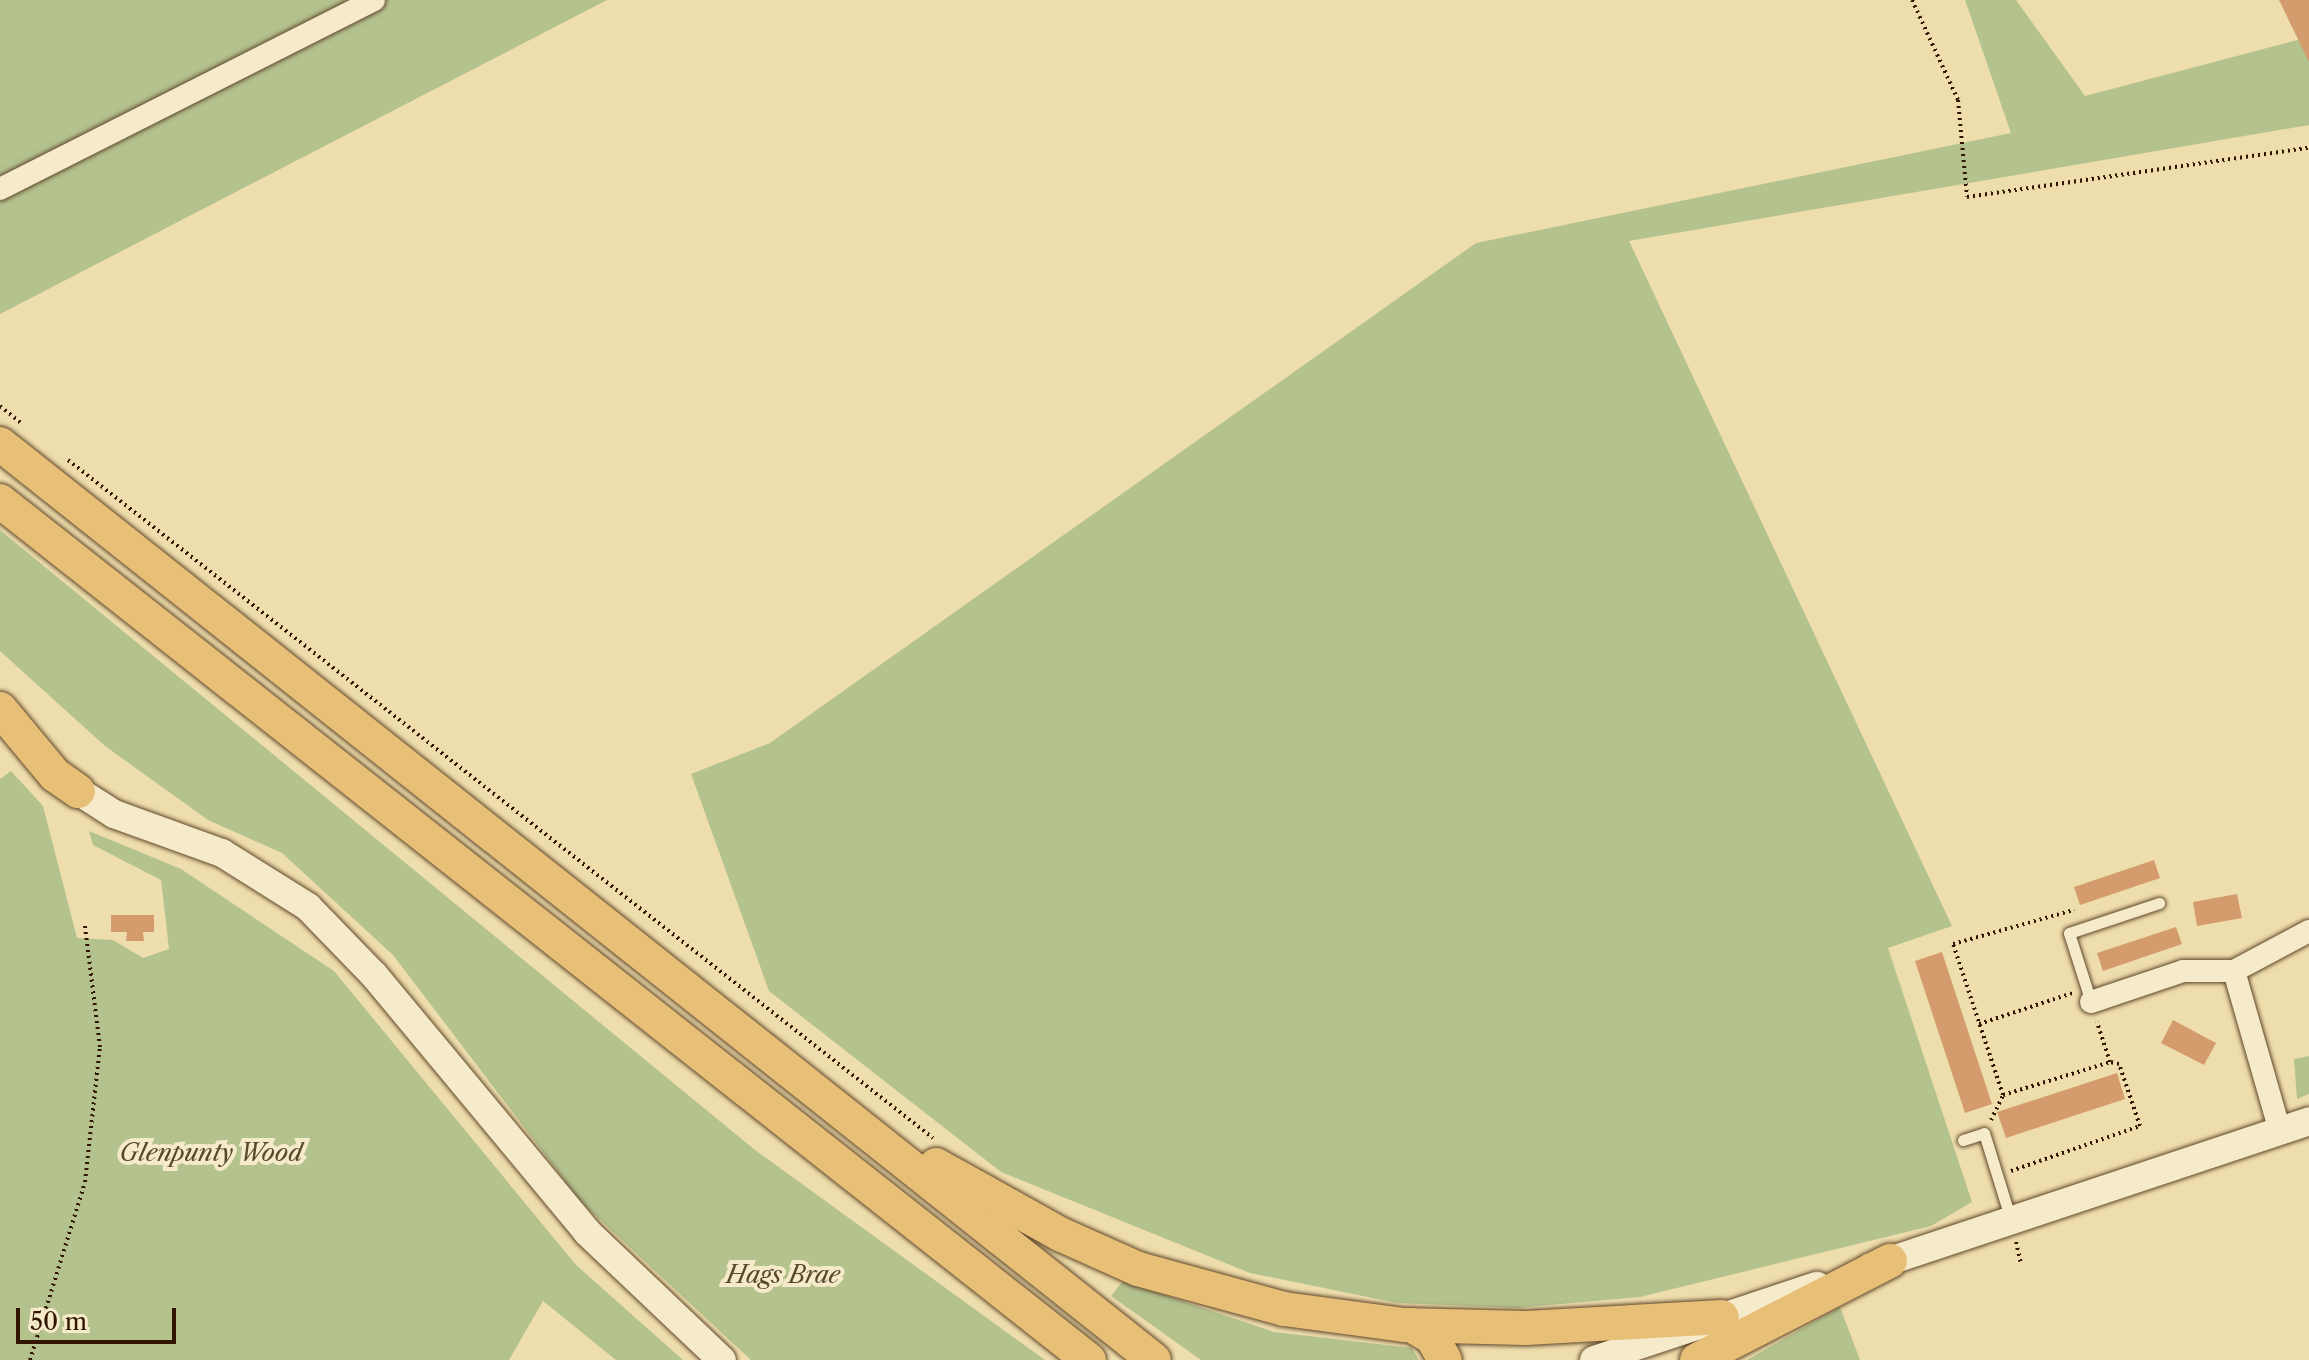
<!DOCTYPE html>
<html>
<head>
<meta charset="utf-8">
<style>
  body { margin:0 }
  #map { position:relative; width:2309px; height:1360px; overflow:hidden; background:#efdead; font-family:"Libre Caslon Text",serif }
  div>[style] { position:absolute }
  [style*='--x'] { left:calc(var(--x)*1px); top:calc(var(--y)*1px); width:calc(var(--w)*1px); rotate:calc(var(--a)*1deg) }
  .green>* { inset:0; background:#b4c28e }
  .building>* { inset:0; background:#d49c6d }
  .path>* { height:4px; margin-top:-2px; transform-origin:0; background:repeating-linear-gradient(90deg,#321500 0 2px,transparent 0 6px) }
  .roads { filter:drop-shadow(0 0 2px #61472b) drop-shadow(0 0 2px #61472b) }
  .service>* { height:11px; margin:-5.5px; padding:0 5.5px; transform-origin:5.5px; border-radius:5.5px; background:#f5eaca }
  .minor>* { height:22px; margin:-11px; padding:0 11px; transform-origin:11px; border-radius:11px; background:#f5eaca }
  .tertiary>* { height:28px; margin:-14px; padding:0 14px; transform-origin:14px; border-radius:14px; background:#f5eaca }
  .primary>* { height:34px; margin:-17px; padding:0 17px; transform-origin:17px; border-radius:17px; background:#e8bf76 }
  span { translate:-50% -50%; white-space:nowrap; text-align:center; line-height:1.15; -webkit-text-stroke:8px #f5eaca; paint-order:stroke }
  .park-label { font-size:24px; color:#59492b; font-style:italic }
  .scale { position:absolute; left:16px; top:1308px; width:160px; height:36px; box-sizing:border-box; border:4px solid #321500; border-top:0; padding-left:10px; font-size:24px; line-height:28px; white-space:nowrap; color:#321500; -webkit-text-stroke:6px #f5eaca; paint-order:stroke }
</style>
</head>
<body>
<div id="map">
  <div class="green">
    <div style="clip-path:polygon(0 0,607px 0,0 314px)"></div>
    <div style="clip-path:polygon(1965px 0,2016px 0,2085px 96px,2309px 37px,2309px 125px,1629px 241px,1952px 926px,1888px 948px,1972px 1202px,1931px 1226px,1640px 1297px,1517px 1308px,1397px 1303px,1250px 1273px,1001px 1172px,769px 991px,691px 774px,770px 743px,1476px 243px,2011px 133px)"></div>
    <div style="clip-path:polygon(0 530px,755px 1150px,1045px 1360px,751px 1360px,581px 1202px,393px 955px,282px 853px,208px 820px,105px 746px,0 651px)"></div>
    <div style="clip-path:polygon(11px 771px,43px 806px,77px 938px,113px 940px,143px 958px,169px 949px,161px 880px,93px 845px,89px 831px,181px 869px,334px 971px,576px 1265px,683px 1360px,616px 1360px,543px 1301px,509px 1360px,0 1360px,0 779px)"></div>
    <div style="clip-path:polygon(2309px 1056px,2309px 1094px,2297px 1099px,2294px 1059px)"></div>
    <div style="clip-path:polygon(1123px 1281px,1274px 1332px,1412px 1348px,1419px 1360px,1201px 1360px,1111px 1296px)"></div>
    <div style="clip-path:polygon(1840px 1307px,1860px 1360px,1747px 1360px)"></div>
  </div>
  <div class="building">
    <div style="clip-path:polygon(2279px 0,2309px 0,2309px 62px)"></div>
    <div style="clip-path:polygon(2154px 860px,2160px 878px,2080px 905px,2074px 887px)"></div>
    <div style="clip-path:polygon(2237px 894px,2242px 918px,2197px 926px,2193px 902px)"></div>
    <div style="clip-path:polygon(111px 915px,154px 915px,154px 932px,143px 932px,144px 941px,126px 941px,127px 932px,111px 932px)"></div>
    <div style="clip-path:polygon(2176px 927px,2182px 944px,2103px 971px,2097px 953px)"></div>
    <div style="clip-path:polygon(1942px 952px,1992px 1104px,1965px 1113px,1915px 961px)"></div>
    <div style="clip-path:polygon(2173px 1020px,2216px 1043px,2204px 1065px,2161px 1043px)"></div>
    <div style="clip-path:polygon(2117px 1073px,2125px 1099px,2006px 1138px,1997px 1112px)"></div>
  </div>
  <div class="path">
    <div style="--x:1912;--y:0;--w:110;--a:65.3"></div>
    <div style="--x:1958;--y:100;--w:97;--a:84.7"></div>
    <div style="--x:1967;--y:197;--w:345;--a:-8.2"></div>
    <div style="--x:0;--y:406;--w:26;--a:39"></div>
    <div style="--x:68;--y:460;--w:1099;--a:38.09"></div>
    <div style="--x:1979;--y:1024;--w:99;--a:-18.3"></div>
    <div style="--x:2003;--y:1095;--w:112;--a:-17.1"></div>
    <div style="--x:2110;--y:1062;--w:42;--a:-108"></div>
    <div style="--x:1991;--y:1120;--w:28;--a:-64"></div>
    <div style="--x:2003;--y:1095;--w:159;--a:-108.3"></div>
    <div style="--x:1953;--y:944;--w:126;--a:-15.7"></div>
    <div style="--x:2011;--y:1171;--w:137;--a:-19.2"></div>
    <div style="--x:2140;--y:1126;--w:65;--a:-108.7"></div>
    <div style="--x:2119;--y:1064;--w:9;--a:-167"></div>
    <div style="--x:2016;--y:1242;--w:22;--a:77"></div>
    <div style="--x:30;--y:1360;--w:186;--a:-72.8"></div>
    <div style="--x:85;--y:1182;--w:136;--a:-83.7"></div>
    <div style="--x:100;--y:1047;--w:122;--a:-97.1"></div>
  </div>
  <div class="roads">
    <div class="service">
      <div style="--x:2091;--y:1002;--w:72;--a:-107.7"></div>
      <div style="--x:2069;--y:933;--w:95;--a:-18.4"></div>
      <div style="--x:1963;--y:1140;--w:22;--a:-18"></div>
      <div style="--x:1984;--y:1133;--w:91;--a:72.8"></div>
    </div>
    <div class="minor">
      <div style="--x:0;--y:189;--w:419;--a:-26.8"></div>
      <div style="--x:2234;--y:971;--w:166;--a:74"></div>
      <div style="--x:2091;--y:1002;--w:97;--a:-18.6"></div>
      <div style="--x:2183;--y:971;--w:51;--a:0"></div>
      <div style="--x:2234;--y:971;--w:85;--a:-28.1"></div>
    </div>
    <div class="tertiary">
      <div style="--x:78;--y:791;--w:43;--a:32.6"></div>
      <div style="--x:114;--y:814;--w:115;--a:19.9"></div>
      <div style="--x:222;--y:853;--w:102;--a:32.1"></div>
      <div style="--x:308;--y:907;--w:95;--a:45.9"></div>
      <div style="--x:374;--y:975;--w:334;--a:50.3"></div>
      <div style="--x:587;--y:1232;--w:186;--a:43.5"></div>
      <div style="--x:1871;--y:1267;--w:462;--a:-18.4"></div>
      <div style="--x:1594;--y:1360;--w:235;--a:-18.4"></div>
    </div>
    <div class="primary">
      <div style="--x:0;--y:444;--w:1473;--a:38.44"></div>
      <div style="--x:0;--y:501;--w:1387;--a:38.27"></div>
      <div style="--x:0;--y:709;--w:86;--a:50.2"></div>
      <div style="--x:55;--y:775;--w:28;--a:35"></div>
      <div style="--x:936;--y:1165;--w:144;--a:29.1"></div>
      <div style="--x:1062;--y:1235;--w:83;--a:24.1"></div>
      <div style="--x:1138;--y:1269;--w:151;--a:15.3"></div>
      <div style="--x:1284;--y:1309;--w:121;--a:7.6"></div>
      <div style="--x:1404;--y:1325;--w:122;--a:1.4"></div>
      <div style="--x:1526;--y:1328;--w:196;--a:-3.2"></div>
      <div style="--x:1411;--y:1325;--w:24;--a:30"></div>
      <div style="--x:1432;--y:1337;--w:26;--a:61"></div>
      <div style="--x:1697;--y:1360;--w:217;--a:-27.2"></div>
    </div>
  </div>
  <div class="park-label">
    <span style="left:211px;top:1153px">Glenpunty Wood</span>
    <span style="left:783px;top:1275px">Hags Brae</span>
  </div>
  <div class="scale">50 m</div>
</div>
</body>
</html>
